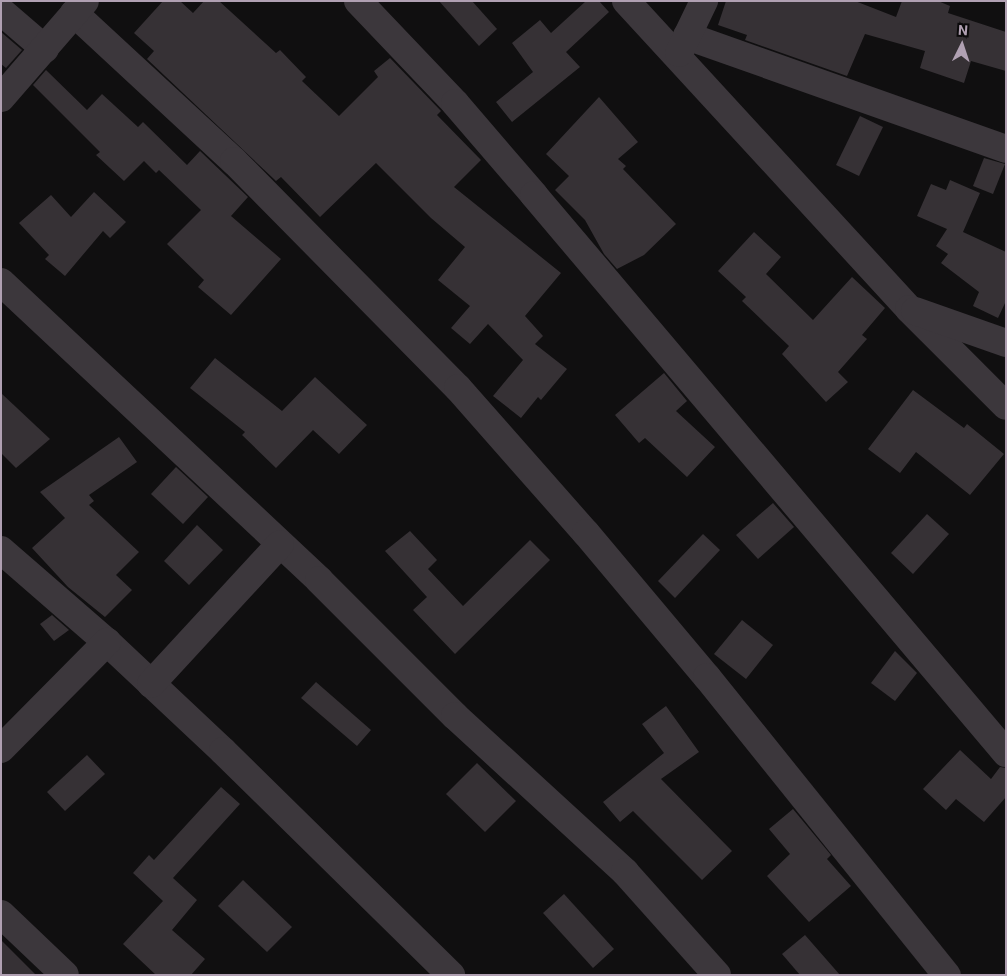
<!DOCTYPE html>
<html>
<head>
<meta charset="utf-8">
<style>
  body { margin:0 }
  #map { position:relative; width:1007px; height:976px; overflow:hidden; background:#100f10; font-family:Roboto,sans-serif }
  div>[style] { position:absolute }
  [style*='--x'] { left:calc(var(--x)*1px); top:calc(var(--y)*1px); width:calc(var(--w)*1px); rotate:calc(var(--a)*1deg) }
  .building>* { inset:0; background:#363135 }
  .street>* { height:28px; margin:-14px; padding:0 14px; transform-origin:14px; border-radius:14px; background:#3c373c }
  span { translate:-50% -50%; white-space:nowrap; text-align:center; line-height:1.15; -webkit-text-stroke:4.5px #0b0a0b; paint-order:stroke }
  .frame { position:absolute; inset:0; border:2px solid #b0a0b2; pointer-events:none }
  .north { position:absolute; left:937px; top:20px; width:50px; height:50px; -webkit-text-stroke:4px #0b0a0b; paint-order:stroke; rotate:4deg; font-size:14px; font-weight:700; line-height:20px; text-align:center; color:#b0a0b2 }
  .north::after { content:''; display:block; margin:auto; width:18px; height:22px; background:#b0a0b2; clip-path:polygon(50% 0,100% 100%,50% 72%,0 100%) }
</style>
</head>
<body>
<div id="map">
  <div class="building">
    <div style="clip-path:polygon(163px 1px,180px 1px,193px 13px,204px 1px,219px 1px,276px 53px,280px 50px,306px 77px,302px 81px,339px 116px,378px 77px,374px 71px,390px 58px,441px 111px,437px 115px,481px 160px,454px 187px,561px 273px,525px 316px,543px 336px,535px 344px,567px 369px,541px 400px,538px 397px,521px 418px,493px 396px,523px 360px,488px 324px,470px 344px,451px 328px,470px 306px,438px 280px,465px 247px,431px 218px,376px 163px,320px 217px,281px 177px,276px 181px,147px 59px,154px 51px,134px 33px)"></div>
    <div style="clip-path:polygon(439px 1px,472px 1px,497px 29px,479px 46px)"></div>
    <div style="clip-path:polygon(586px 1px,599px 1px,609px 12px,566px 52px,580px 67px,512px 122px,496px 102px,533px 72px,512px 43px,540px 20px,551px 33px)"></div>
    <div style="clip-path:polygon(726px 1px,855px 1px,896px 17px,902px 1px,938px 1px,950px 6px,948px 13px,1006px 32px,1006px 71px,971px 61px,964px 83px,920px 68px,925px 51px,865px 34px,847px 76px,745px 40px,747px 35px,718px 25px)"></div>
    <div style="clip-path:polygon(1px 32px,22px 50px,6px 68px,1px 64px)"></div>
    <div style="clip-path:polygon(46px 70px,87px 110px,102px 94px,138px 127px,143px 122px,187px 165px,200px 151px,248px 197px,231px 216px,281px 259px,231px 315px,198px 287px,204px 280px,167px 244px,201px 210px,159px 170px,156px 173px,144px 161px,124px 181px,96px 155px,100px 152px,33px 85px)"></div>
    <div style="clip-path:polygon(599px 97px,638px 142px,618px 159px,626px 166px,623px 169px,676px 224px,644px 255px,617px 269px,604px 254px,585px 220px,555px 190px,569px 176px,546px 154px)"></div>
    <div style="clip-path:polygon(860px 116px,883px 127px,859px 176px,836px 165px)"></div>
    <div style="clip-path:polygon(984px 158px,1005px 164px,993px 194px,973px 186px)"></div>
    <div style="clip-path:polygon(950px 180px,980px 193px,963px 232px,1006px 252px,1006px 301px,998px 318px,973px 306px,979px 292px,941px 263px,948px 254px,936px 246px,947px 229px,917px 216px,931px 184px,946px 190px)"></div>
    <div style="clip-path:polygon(94px 192px,126px 222px,110px 238px,103px 231px,65px 276px,45px 259px,49px 255px,19px 223px,51px 195px,71px 217px)"></div>
    <div style="clip-path:polygon(754px 232px,781px 257px,766px 274px,813px 320px,852px 277px,885px 308px,862px 335px,867px 339px,838px 372px,848px 382px,826px 402px,782px 354px,789px 346px,742px 301px,746px 297px,718px 271px)"></div>
    <div style="clip-path:polygon(215px 358px,282px 411px,315px 377px,367px 425px,339px 454px,313px 430px,276px 468px,242px 435px,245px 432px,190px 388px)"></div>
    <div style="clip-path:polygon(664px 373px,687px 401px,676px 411px,715px 447px,687px 477px,645px 438px,639px 443px,615px 415px)"></div>
    <div style="clip-path:polygon(913px 390px,964px 428px,967px 424px,1004px 454px,970px 495px,916px 452px,900px 473px,868px 449px)"></div>
    <div style="clip-path:polygon(1px 393px,50px 439px,16px 468px,1px 453px)"></div>
    <div style="clip-path:polygon(119px 437px,137px 462px,89px 495px,94px 501px,89px 505px,139px 552px,116px 575px,132px 590px,105px 617px,68px 587px,32px 548px,65px 518px,40px 492px)"></div>
    <div style="clip-path:polygon(176px 467px,208px 497px,183px 524px,151px 494px)"></div>
    <div style="clip-path:polygon(773px 503px,794px 527px,758px 559px,736px 535px)"></div>
    <div style="clip-path:polygon(927px 514px,949px 534px,913px 574px,891px 553px)"></div>
    <div style="clip-path:polygon(197px 525px,223px 550px,189px 585px,164px 561px)"></div>
    <div style="clip-path:polygon(410px 531px,437px 560px,428px 569px,463px 606px,530px 540px,550px 560px,455px 654px,413px 610px,427px 597px,385px 551px)"></div>
    <div style="clip-path:polygon(703px 534px,720px 550px,675px 598px,658px 581px)"></div>
    <div style="clip-path:polygon(52px 615px,69px 630px,54px 641px,40px 624px)"></div>
    <div style="clip-path:polygon(742px 620px,773px 645px,746px 679px,714px 654px)"></div>
    <div style="clip-path:polygon(895px 651px,917px 673px,895px 701px,871px 683px)"></div>
    <div style="clip-path:polygon(316px 682px,371px 730px,357px 746px,301px 698px)"></div>
    <div style="clip-path:polygon(666px 706px,699px 752px,661px 779px,732px 851px,702px 880px,633px 811px,620px 822px,603px 802px,664px 753px,642px 724px)"></div>
    <div style="clip-path:polygon(960px 750px,991px 779px,1000px 767px,1006px 768px,1006px 797px,984px 822px,956px 799px,946px 810px,923px 789px)"></div>
    <div style="clip-path:polygon(87px 755px,105px 774px,65px 811px,47px 792px)"></div>
    <div style="clip-path:polygon(477px 763px,516px 801px,485px 832px,446px 794px)"></div>
    <div style="clip-path:polygon(221px 787px,240px 804px,173px 878px,197px 900px,172px 930px,205px 959px,191px 975px,156px 975px,123px 944px,163px 901px,133px 873px,149px 855px,154px 860px)"></div>
    <div style="clip-path:polygon(793px 809px,831px 855px,827px 859px,851px 886px,809px 922px,767px 876px,790px 854px,769px 829px)"></div>
    <div style="clip-path:polygon(243px 880px,292px 927px,267px 952px,218px 906px)"></div>
    <div style="clip-path:polygon(564px 894px,614px 949px,593px 968px,543px 913px)"></div>
    <div style="clip-path:polygon(805px 935px,840px 975px,800px 975px,782px 954px)"></div>
    <div style="clip-path:polygon(1px 940px,36px 975px,1px 975px)"></div>
  </div>
  <div class="street">
    <div style="--x:358;--y:1;--w:141;--a:46.4"></div>
    <div style="--x:455;--y:103;--w:121;--a:49.3"></div>
    <div style="--x:534;--y:195;--w:731;--a:49.77"></div>
    <div style="--x:626;--y:1;--w:418;--a:47.4"></div>
    <div style="--x:909;--y:309;--w:137;--a:45"></div>
    <div style="--x:1;--y:11;--w:58;--a:40.8"></div>
    <div style="--x:74;--y:13;--w:218;--a:42.8"></div>
    <div style="--x:234;--y:161;--w:319;--a:45.4"></div>
    <div style="--x:458;--y:388;--w:193;--a:48.6"></div>
    <div style="--x:586;--y:533;--w:188;--a:50"></div>
    <div style="--x:707;--y:677;--w:383;--a:51.2"></div>
    <div style="--x:687;--y:36;--w:338;--a:19.5"></div>
    <div style="--x:679;--y:53;--w:58;--a:-64.3"></div>
    <div style="--x:1;--y:98;--w:128;--a:-49.1"></div>
    <div style="--x:1;--y:282;--w:436;--a:43.1"></div>
    <div style="--x:319;--y:580;--w:192;--a:45"></div>
    <div style="--x:455;--y:716;--w:231;--a:42.5"></div>
    <div style="--x:625;--y:872;--w:138;--a:48.2"></div>
    <div style="--x:915;--y:311;--w:96;--a:19.4"></div>
    <div style="--x:1;--y:550;--w:140;--a:41"></div>
    <div style="--x:107;--y:642;--w:159;--a:43.2"></div>
    <div style="--x:223;--y:751;--w:320;--a:44.5"></div>
    <div style="--x:151;--y:684;--w:190;--a:-47.3"></div>
    <div style="--x:1;--y:749;--w:151;--a:-45.3"></div>
    <div style="--x:1;--y:914;--w:88;--a:43.6"></div>
  </div>
  <div class="frame"></div>
  <div class="north">N</div>
</div>
</body>
</html>
